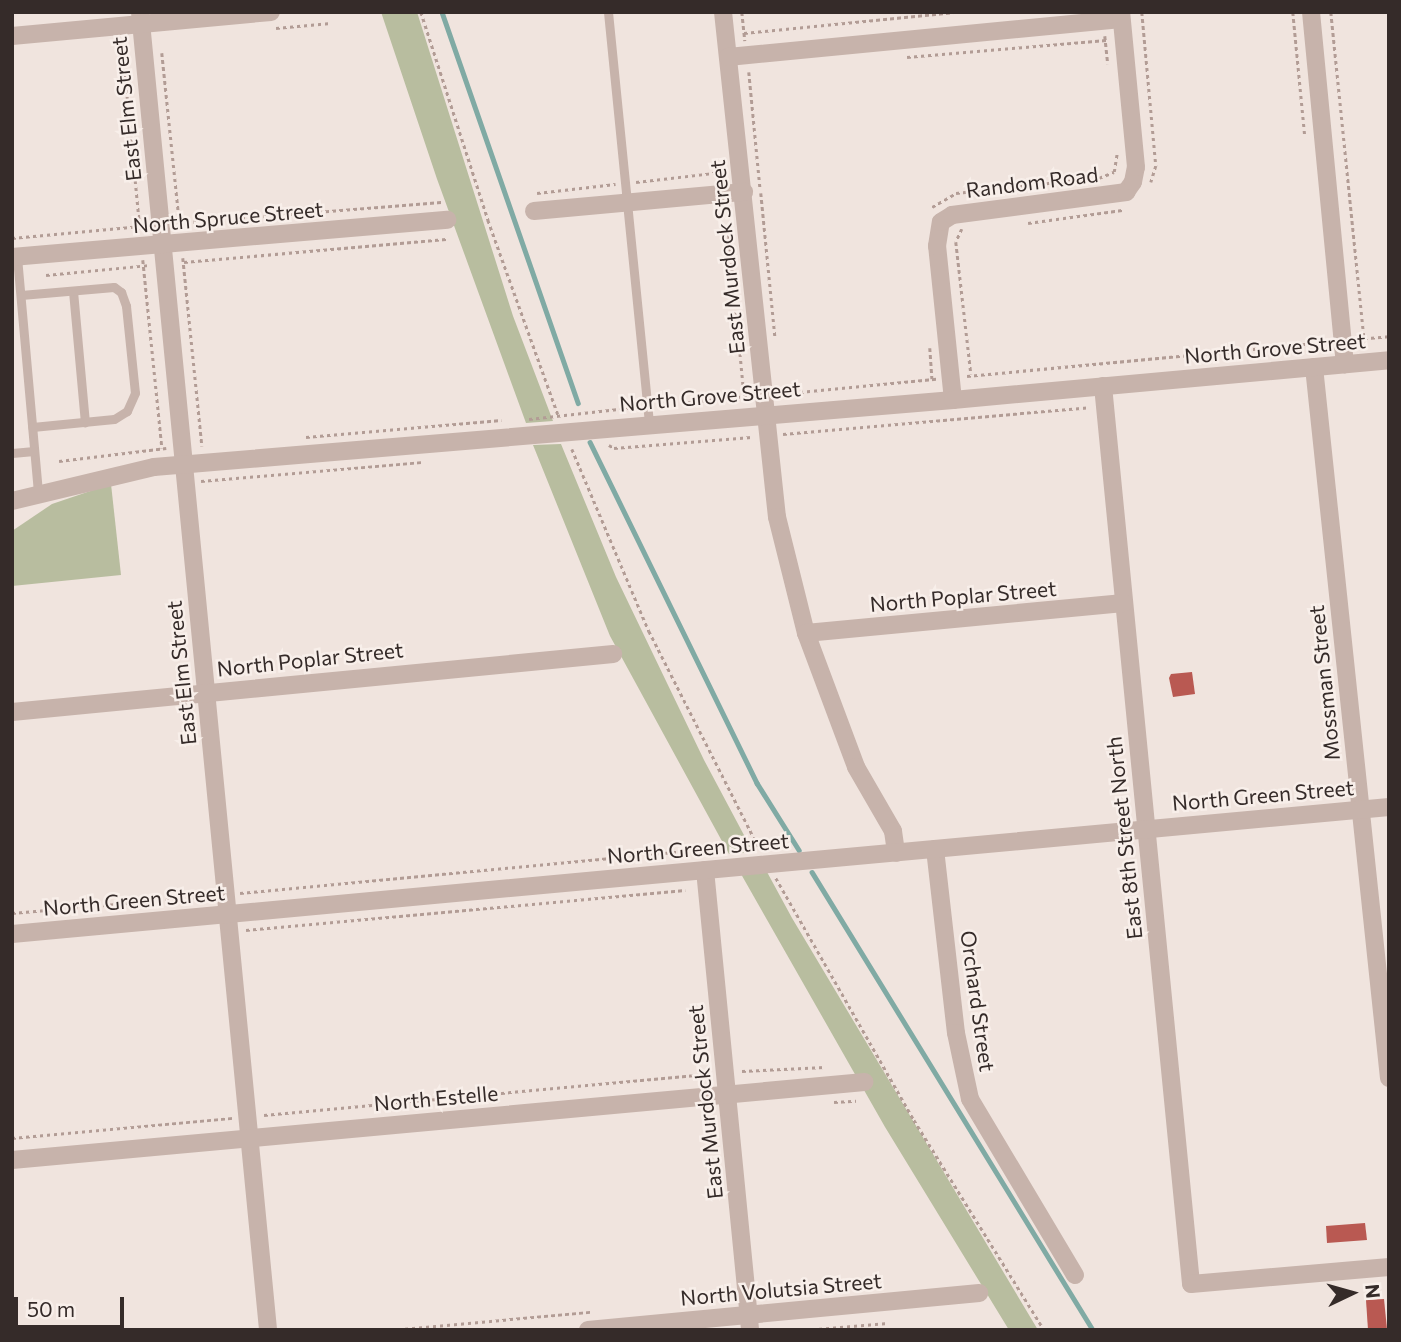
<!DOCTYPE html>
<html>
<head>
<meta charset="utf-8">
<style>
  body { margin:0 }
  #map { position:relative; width:1401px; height:1342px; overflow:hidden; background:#f0e4de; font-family:Commissioner,sans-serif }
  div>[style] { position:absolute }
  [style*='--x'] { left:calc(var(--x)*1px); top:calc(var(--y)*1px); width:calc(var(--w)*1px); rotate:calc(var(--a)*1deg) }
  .green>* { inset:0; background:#b8bd9f }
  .stream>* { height:4.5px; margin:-2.25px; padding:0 2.25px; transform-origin:2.25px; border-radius:2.25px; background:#80aaa4 }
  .building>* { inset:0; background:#b95952 }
  .path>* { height:2.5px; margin-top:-1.25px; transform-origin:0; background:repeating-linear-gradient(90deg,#b29c95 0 3.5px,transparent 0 7px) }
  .service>* { height:9px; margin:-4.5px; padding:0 4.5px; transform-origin:4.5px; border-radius:4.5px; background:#c7b3ab }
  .minor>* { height:18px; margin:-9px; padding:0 9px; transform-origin:9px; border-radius:9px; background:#c7b3ab }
  .tertiary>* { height:18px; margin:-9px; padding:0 9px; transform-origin:9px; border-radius:9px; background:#c7b3ab }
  span { translate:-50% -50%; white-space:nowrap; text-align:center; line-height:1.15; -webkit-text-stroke:5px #f8efea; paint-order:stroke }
  .street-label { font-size:21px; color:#352b29 }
  .frame { position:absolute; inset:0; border:14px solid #352b29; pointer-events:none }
  .north { position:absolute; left:1317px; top:1258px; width:70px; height:70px; -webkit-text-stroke:5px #f8efea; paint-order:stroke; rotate:85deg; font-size:19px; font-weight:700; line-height:28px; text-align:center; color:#352b29 }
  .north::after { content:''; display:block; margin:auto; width:24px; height:32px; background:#352b29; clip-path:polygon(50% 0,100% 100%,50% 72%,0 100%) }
  .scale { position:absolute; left:14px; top:1297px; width:110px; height:32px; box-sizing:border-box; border:4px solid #352b29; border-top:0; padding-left:9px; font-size:21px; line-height:24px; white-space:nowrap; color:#352b29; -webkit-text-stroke:5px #f8efea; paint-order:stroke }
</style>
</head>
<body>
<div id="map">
  <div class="green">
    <div style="clip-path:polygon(381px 12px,417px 12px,513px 316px,553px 421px,526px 423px,437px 179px)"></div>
    <div style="clip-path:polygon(561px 444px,616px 577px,704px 760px,753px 852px,729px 854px,610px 636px,533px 445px)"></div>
    <div style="clip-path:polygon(111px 484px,121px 575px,12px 586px,12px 531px,52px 504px)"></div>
    <div style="clip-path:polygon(767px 872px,792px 918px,1038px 1330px,1009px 1330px,885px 1127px,741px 874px)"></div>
  </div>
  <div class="stream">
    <div style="--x:442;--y:12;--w:414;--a:70.8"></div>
    <div style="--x:590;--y:442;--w:380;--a:63.9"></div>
    <div style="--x:757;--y:783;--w:79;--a:57.9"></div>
    <div style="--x:812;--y:872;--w:537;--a:58.47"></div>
  </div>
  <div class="building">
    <div style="clip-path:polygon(1192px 672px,1195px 694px,1173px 697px,1169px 678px,1171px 674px)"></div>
    <div style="clip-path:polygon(1365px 1223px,1367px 1240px,1327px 1243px,1326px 1226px)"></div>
    <div style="clip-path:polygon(1384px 1299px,1387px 1329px,1368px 1330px,1366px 1300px)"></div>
  </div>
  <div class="path">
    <div style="--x:421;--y:12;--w:219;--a:72.1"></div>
    <div style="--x:488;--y:220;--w:209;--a:70.2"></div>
    <div style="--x:742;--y:12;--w:29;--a:84"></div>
    <div style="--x:1142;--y:12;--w:155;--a:84.8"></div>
    <div style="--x:1156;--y:166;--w:17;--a:107"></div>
    <div style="--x:1293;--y:12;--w:126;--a:84.5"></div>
    <div style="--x:1331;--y:12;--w:329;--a:84.2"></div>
    <div style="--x:276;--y:28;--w:55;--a:-5.2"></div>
    <div style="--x:744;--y:33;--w:210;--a:-5.7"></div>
    <div style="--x:1105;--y:36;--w:28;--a:84"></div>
    <div style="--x:122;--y:41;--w:189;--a:84.5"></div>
    <div style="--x:162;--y:53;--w:175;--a:84.1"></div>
    <div style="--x:907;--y:57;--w:200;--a:-4.9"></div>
    <div style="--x:749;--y:72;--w:116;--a:84.5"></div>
    <div style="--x:1099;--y:178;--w:16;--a:-22"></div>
    <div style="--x:1114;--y:172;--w:18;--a:-81"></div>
    <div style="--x:636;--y:182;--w:88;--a:-6.6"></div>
    <div style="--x:537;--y:193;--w:79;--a:-6.6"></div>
    <div style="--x:761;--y:193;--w:145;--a:84.4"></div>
    <div style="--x:932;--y:207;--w:28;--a:-30"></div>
    <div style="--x:956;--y:193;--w:133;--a:-6.1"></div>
    <div style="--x:179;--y:223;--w:263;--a:-4.6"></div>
    <div style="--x:1028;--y:223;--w:95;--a:-7.9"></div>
    <div style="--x:962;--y:229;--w:14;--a:115"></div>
    <div style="--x:956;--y:242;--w:133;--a:83.5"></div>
    <div style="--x:729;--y:235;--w:161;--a:84.6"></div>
    <div style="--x:12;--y:238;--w:130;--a:-5.3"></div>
    <div style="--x:183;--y:258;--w:189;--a:84.2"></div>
    <div style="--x:143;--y:260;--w:189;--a:84.2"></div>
    <div style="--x:184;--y:262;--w:263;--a:-5"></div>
    <div style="--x:46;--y:275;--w:103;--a:-5.5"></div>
    <div style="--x:1357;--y:339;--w:32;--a:-5"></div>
    <div style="--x:930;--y:348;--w:31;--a:86"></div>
    <div style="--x:967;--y:376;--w:361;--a:-5.4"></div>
    <div style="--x:779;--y:394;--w:158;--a:-5.5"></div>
    <div style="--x:660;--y:405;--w:88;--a:-5.8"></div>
    <div style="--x:529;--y:419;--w:108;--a:-6.4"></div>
    <div style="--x:783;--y:434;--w:308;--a:-5"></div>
    <div style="--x:306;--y:437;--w:196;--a:-5"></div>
    <div style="--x:609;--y:445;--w:6;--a:31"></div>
    <div style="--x:614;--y:448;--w:138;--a:-4.6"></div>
    <div style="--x:572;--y:449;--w:198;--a:67.1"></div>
    <div style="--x:649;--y:631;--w:243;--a:63.1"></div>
    <div style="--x:59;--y:461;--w:108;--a:-6.9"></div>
    <div style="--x:201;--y:481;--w:221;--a:-4.9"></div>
    <div style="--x:776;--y:878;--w:279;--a:60.3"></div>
    <div style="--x:914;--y:1120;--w:247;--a:58.2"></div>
    <div style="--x:240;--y:893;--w:444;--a:-5.4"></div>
    <div style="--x:12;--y:913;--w:198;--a:-4.9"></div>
    <div style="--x:246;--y:930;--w:441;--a:-5.2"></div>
    <div style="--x:742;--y:1071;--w:83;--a:-2.8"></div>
    <div style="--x:834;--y:1102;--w:22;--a:-3"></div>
    <div style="--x:264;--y:1115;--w:445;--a:-5.3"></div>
    <div style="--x:12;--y:1138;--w:222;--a:-5.2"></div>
    <div style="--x:391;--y:1330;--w:200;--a:-5.2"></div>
    <div style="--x:805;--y:1330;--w:83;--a:-4.8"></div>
  </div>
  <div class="service">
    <div style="--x:608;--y:12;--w:413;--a:84.3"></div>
    <div style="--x:17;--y:257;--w:238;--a:84.9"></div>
    <div style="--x:73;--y:291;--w:132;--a:84.8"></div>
    <div style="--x:21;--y:295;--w:93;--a:-4.9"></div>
    <div style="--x:114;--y:287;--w:9;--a:36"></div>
    <div style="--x:121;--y:292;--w:15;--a:70"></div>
    <div style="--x:126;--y:306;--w:87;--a:84.1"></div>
    <div style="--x:135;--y:393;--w:20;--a:114"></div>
    <div style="--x:127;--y:411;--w:15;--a:148"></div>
    <div style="--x:114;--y:419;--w:82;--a:174.4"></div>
    <div style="--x:12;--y:453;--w:22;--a:-5"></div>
  </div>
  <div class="minor">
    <div style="--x:140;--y:12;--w:1324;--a:84.45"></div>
    <div style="--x:723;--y:12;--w:508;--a:83.9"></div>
    <div style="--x:777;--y:517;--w:120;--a:76"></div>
    <div style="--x:806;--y:633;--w:143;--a:69.5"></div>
    <div style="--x:856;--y:767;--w:74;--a:60"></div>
    <div style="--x:893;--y:831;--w:22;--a:82"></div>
    <div style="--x:1311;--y:12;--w:354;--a:84.5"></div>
    <div style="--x:12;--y:36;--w:260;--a:-5.3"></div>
    <div style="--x:728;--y:57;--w:395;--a:-5.5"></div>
    <div style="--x:534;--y:211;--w:211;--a:-5.2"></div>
    <div style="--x:12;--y:257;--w:437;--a:-4.9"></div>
    <div style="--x:1314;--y:367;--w:715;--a:83.98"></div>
    <div style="--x:1103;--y:386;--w:902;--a:84.4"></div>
    <div style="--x:1191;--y:1284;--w:199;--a:-4.9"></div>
    <div style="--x:953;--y:400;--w:155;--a:-95.9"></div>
    <div style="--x:937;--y:246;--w:24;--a:-81"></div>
    <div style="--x:941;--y:222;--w:13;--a:-32"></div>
    <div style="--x:952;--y:215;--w:176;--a:-7.5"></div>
    <div style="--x:1126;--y:192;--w:12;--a:-55"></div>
    <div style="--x:1133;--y:182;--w:15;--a:-79"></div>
    <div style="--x:1136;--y:167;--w:156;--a:-95.5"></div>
    <div style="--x:806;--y:633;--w:319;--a:-5.4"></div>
    <div style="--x:12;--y:712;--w:604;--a:-5.51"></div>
    <div style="--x:935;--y:849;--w:185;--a:83.5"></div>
    <div style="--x:956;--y:1033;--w:67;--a:78"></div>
    <div style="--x:970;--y:1099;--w:205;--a:59.2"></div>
    <div style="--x:705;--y:870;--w:462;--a:84.4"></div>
    <div style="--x:12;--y:934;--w:1383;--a:-5.27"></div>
    <div style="--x:12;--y:1160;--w:856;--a:-5.23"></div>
    <div style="--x:588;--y:1330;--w:393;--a:-5.4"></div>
  </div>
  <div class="tertiary">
    <div style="--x:12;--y:501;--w:146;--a:-13.5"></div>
    <div style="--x:154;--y:467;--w:802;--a:-4.79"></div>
    <div style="--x:953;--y:400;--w:438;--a:-5.2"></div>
  </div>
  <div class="street-label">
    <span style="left:126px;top:109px;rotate:-96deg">East Elm Street</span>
    <span style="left:1032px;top:182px;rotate:-7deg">Random Road</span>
    <span style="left:228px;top:217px;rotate:-5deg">North Spruce Street</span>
    <span style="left:727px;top:257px;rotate:-96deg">East Murdock Street</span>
    <span style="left:1275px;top:348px;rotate:-5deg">North Grove Street</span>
    <span style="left:710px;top:396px;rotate:-5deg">North Grove Street</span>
    <span style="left:963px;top:596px;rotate:-5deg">North Poplar Street</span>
    <span style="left:310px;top:659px;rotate:-6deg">North Poplar Street</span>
    <span style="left:181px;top:673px;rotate:-96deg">East Elm Street</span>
    <span style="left:1324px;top:683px;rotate:-96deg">Mossman Street</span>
    <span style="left:1263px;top:795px;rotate:-5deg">North Green Street</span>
    <span style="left:1124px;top:838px;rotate:-96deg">East 8th Street North</span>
    <span style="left:698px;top:848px;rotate:-5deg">North Green Street</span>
    <span style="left:134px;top:900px;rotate:-5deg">North Green Street</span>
    <span style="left:978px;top:1001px;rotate:82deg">Orchard Street</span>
    <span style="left:436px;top:1098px;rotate:-5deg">North Estelle</span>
    <span style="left:705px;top:1102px;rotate:-96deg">East Murdock Street</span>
    <span style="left:781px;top:1289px;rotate:-5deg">North Volutsia Street</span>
  </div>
  <div class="frame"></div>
  <div class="north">N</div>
  <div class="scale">50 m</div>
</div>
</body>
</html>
